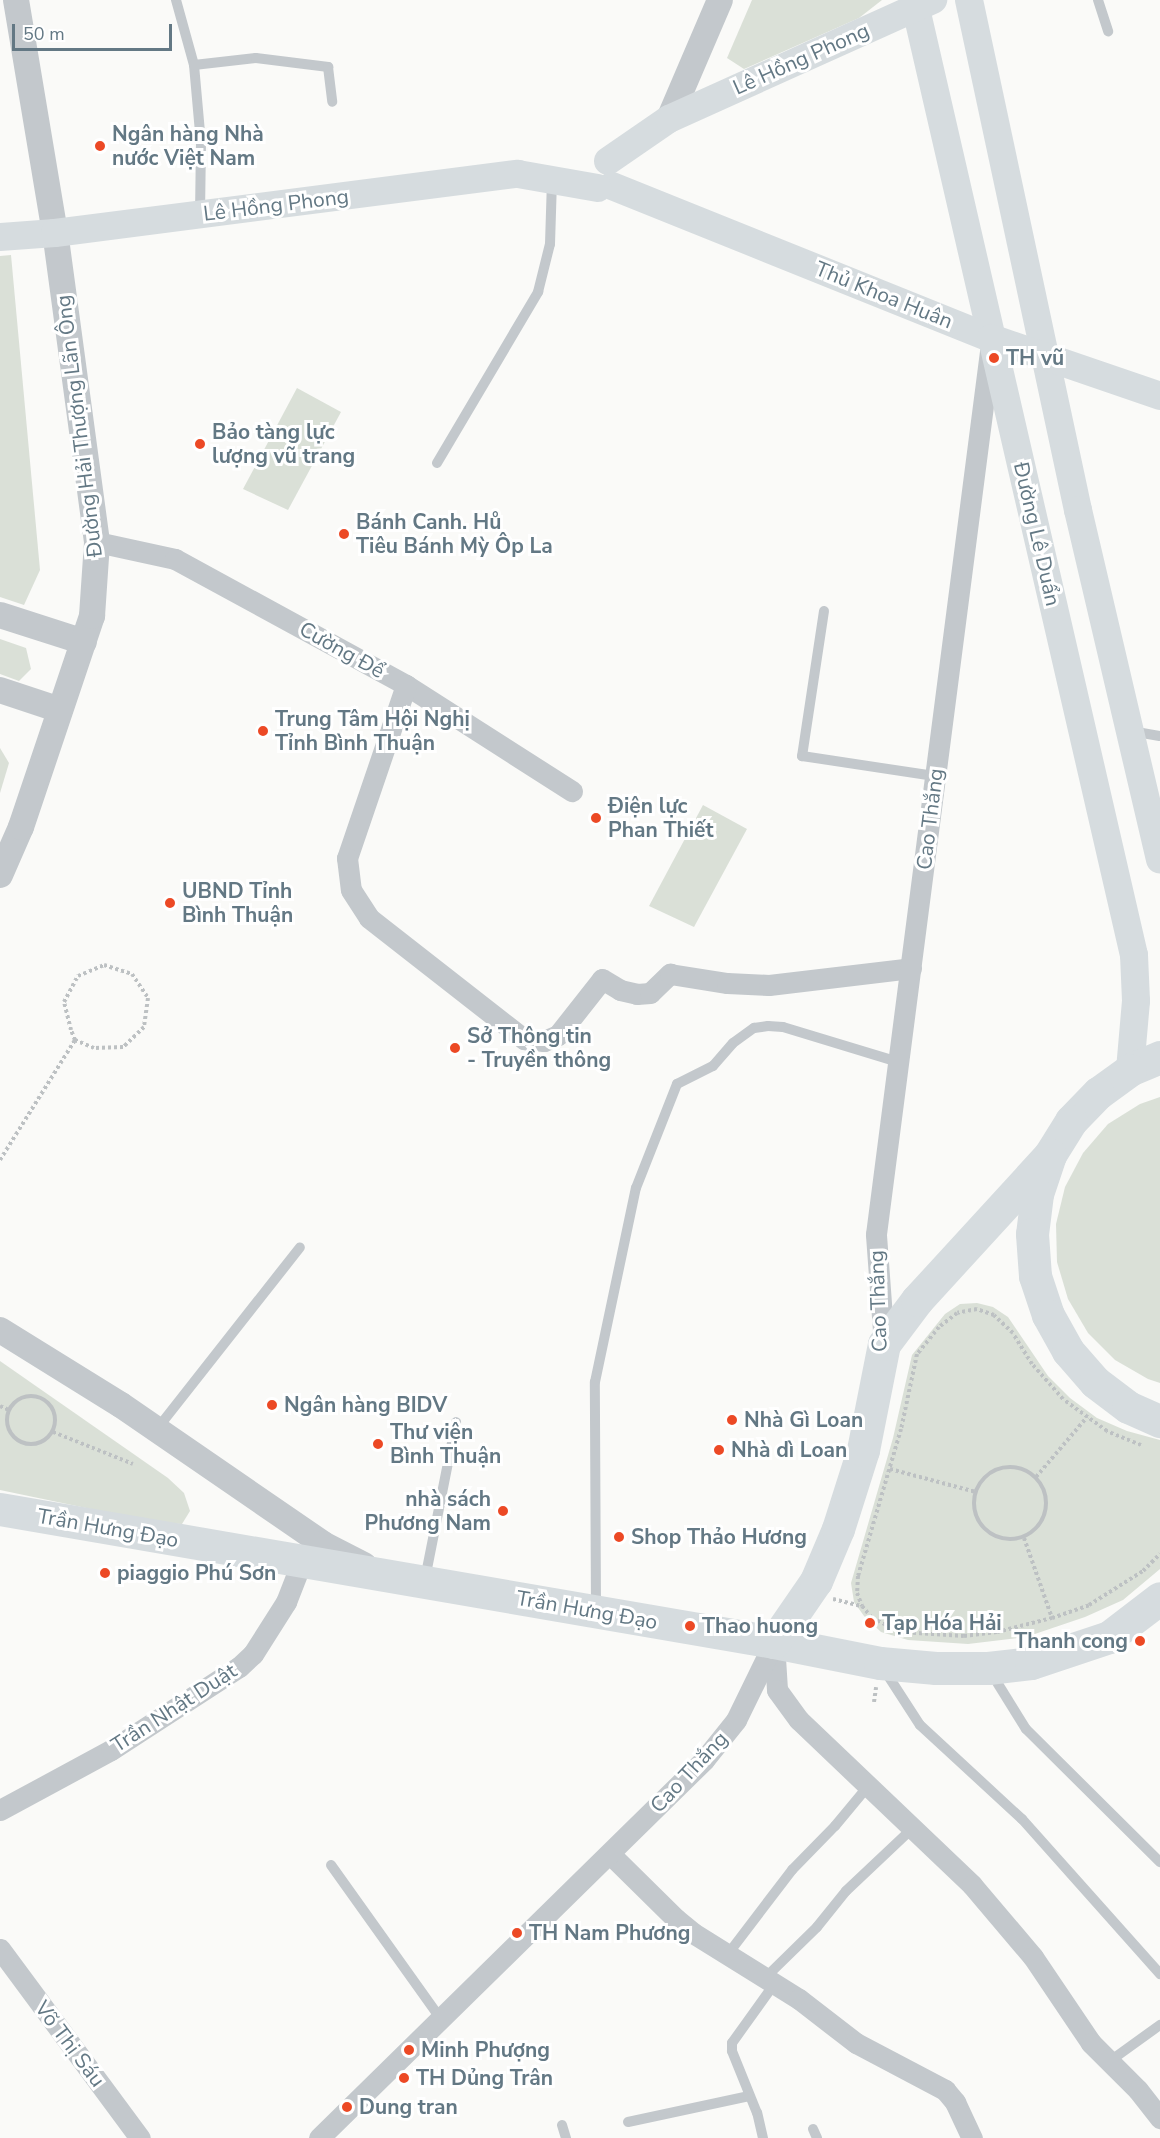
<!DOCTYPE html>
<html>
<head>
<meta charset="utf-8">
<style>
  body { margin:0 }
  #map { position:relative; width:1160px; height:2138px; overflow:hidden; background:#fafaf8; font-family:"Nunito Sans",sans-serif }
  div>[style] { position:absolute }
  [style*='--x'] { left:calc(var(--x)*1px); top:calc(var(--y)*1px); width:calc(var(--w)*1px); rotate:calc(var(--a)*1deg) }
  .green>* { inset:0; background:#dae0d7 }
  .path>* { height:4px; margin-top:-2px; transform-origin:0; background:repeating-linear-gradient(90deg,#bdc1c3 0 3px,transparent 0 6px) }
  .path>.ring { margin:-2px; padding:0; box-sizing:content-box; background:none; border:4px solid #bdc1c3; border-radius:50% }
  .service>* { height:10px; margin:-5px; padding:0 5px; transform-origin:5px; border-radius:5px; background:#c3c8cc }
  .minor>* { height:21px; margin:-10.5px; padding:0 10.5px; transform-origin:10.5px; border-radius:10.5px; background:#c3c8cc }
  .tertiary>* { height:26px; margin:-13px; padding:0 13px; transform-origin:13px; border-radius:13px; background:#c3c8cc }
  .secondary>* { height:28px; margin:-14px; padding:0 14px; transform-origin:14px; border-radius:14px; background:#d6dcdf }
  .primary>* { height:33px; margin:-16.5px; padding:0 16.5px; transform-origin:16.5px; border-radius:16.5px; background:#d6dcdf }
  .dots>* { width:16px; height:16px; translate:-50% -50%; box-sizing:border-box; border:3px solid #fff; border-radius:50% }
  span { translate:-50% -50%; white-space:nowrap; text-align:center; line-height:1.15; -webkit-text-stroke:6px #fff; paint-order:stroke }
  .street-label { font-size:21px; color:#637884 }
  .poi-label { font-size:21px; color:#637884; font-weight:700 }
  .left { translate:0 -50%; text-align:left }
  .right { translate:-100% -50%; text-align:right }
  .scale { position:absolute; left:12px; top:24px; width:160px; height:27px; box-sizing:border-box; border:3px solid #637884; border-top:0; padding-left:8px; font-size:18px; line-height:21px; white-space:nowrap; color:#637884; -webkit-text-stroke:4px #fff; paint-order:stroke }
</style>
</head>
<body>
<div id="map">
  <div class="green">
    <div style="clip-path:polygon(752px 0,882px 0,859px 18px,744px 69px,727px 58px)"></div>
    <div style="clip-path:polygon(11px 255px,40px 570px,24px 605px,0 597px,0 256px)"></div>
    <div style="clip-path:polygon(297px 388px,341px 412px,288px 510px,243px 489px)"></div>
    <div style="clip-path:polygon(0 639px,26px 648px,31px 669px,19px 681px,0 674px)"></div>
    <div style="clip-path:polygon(0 748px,9px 763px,0 793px)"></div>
    <div style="clip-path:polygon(703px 805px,747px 829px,694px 927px,649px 906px)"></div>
    <div style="clip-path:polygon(1160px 1097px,1160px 1383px,1148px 1379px,1115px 1360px,1088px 1333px,1068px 1299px,1057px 1262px,1056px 1224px,1065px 1187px,1083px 1153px,1108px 1124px,1140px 1104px)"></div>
    <div style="clip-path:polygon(977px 1303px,993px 1307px,1008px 1317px,1048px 1376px,1070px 1398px,1097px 1418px,1127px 1431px,1160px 1440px,1160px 1569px,1123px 1600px,1085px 1617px,1026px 1637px,968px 1644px,908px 1640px,881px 1632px,864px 1616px,854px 1602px,851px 1583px,893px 1438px,912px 1355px,945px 1314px,960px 1304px)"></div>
    <div style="clip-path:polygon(0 1361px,168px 1478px,184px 1493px,190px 1511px,182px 1524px,158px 1523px,0 1490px)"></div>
  </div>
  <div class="path">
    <div style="--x:104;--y:965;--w:29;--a:18"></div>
    <div style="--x:132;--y:974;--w:29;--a:56"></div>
    <div style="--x:148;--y:998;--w:29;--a:98"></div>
    <div style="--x:144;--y:1027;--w:29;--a:136"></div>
    <div style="--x:123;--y:1047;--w:29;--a:178"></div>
    <div style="--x:94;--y:1048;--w:21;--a:-157"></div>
    <div style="--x:75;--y:1040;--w:11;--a:-112"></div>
    <div style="--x:71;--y:1030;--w:29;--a:-104"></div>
    <div style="--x:64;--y:1002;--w:30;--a:-62"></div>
    <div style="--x:78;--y:976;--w:28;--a:-23"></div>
    <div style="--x:0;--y:1160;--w:142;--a:-58"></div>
    <div class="ring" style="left:7px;top:1396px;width:44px;height:44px"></div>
    <div style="--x:0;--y:1406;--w:10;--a:24"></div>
    <div style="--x:53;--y:1432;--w:86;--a:21.8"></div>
    <div style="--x:1141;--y:1445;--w:37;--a:-158"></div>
    <div style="--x:1107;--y:1431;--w:54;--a:-144"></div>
    <div style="--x:1063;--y:1399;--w:47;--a:-131.5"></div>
    <div style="--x:1032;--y:1364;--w:36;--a:-122"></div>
    <div style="--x:1013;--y:1333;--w:26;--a:-137"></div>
    <div style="--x:994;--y:1315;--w:18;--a:-161"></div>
    <div style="--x:977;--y:1309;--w:20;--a:169"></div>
    <div style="--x:957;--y:1313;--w:23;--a:142"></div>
    <div style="--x:939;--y:1327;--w:35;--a:129"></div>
    <div style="--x:917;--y:1354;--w:77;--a:102"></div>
    <div style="--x:901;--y:1429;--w:153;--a:106.3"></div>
    <div style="--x:858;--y:1576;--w:17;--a:93"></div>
    <div style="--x:857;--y:1593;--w:14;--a:69"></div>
    <div style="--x:862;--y:1606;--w:16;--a:50"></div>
    <div style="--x:872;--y:1618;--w:32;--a:26"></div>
    <div style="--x:901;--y:1632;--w:63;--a:3.6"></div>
    <div style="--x:964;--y:1636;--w:33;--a:-7"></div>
    <div style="--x:997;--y:1632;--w:57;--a:-14.3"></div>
    <div style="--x:1052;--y:1618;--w:39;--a:-19"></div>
    <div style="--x:1089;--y:1605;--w:64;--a:-32.2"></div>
    <div style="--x:1143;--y:1571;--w:24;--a:-45"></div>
    <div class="ring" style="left:974px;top:1467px;width:68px;height:68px"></div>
    <div style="--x:890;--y:1469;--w:89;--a:15"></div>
    <div style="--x:1036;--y:1477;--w:79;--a:-49.6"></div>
    <div style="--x:1024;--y:1538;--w:85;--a:70.7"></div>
    <div style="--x:833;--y:1599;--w:29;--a:14"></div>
    <div style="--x:874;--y:1702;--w:15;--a:-82"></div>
  </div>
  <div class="service">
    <div style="--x:176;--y:0;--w:67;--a:74.5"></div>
    <div style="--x:194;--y:65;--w:78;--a:84.9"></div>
    <div style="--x:201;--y:143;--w:70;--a:90.8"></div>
    <div style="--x:1098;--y:0;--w:33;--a:72"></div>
    <div style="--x:194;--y:65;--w:62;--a:-6.4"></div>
    <div style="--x:256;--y:58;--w:73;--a:7.1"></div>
    <div style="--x:328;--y:67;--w:35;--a:83"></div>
    <div style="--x:437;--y:463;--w:199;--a:-59.4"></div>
    <div style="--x:538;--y:292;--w:49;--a:-76"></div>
    <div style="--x:550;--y:244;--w:64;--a:-88.2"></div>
    <div style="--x:824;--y:611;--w:147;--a:98.6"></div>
    <div style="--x:802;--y:756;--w:134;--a:8.6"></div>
    <div style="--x:1131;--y:731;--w:29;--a:10"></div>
    <div style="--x:157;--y:1429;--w:231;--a:-51.8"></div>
    <div style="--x:425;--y:1579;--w:160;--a:-78.8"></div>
    <div style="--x:596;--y:1608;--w:226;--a:-90.3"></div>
    <div style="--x:595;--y:1382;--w:198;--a:-78.1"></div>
    <div style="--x:636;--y:1188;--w:112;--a:-68.5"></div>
    <div style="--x:677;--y:1084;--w:40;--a:-26.6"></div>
    <div style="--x:713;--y:1066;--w:30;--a:-49"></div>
    <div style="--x:733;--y:1043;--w:26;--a:-36"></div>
    <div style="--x:754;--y:1028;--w:14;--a:-8"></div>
    <div style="--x:768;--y:1026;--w:15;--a:4"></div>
    <div style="--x:783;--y:1027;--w:120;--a:16.9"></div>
    <div style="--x:885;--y:1671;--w:64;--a:57.1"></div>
    <div style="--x:920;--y:1725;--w:139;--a:42.7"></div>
    <div style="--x:1022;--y:1819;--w:208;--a:48.3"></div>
    <div style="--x:990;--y:1671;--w:68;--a:58.2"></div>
    <div style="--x:1026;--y:1729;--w:189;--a:44.8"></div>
    <div style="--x:331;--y:1865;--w:189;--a:54.5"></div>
    <div style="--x:728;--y:1954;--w:106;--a:-52.7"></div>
    <div style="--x:792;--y:1870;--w:62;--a:-45.7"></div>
    <div style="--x:835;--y:1826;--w:53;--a:-50.3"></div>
    <div style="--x:766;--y:1977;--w:71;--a:-44.4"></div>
    <div style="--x:817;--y:1927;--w:46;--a:-51.1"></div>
    <div style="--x:846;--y:1891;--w:93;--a:-43.3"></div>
    <div style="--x:1110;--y:2061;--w:62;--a:-35.8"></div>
    <div style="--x:628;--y:2122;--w:124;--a:-12.1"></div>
    <div style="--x:562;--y:2125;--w:14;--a:73"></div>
    <div style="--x:813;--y:2129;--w:10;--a:66"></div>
    <div style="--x:763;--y:2138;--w:26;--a:-103"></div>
    <div style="--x:757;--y:2113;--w:67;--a:-112"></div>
    <div style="--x:732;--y:2051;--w:8;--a:-90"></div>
    <div style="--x:732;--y:2043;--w:74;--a:-54.4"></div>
  </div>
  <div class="minor">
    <div style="--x:97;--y:542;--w:80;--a:12.3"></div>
    <div style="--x:175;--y:559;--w:263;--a:28.6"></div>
    <div style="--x:406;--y:685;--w:197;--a:32.6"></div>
    <div style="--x:406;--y:685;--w:183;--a:108.8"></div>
    <div style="--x:347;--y:858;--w:32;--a:83"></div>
    <div style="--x:351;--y:890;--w:33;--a:57"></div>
    <div style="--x:369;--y:918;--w:197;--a:38"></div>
    <div style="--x:524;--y:1039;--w:20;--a:6"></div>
    <div style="--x:544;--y:1041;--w:15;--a:-23"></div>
    <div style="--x:558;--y:1035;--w:71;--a:-51.8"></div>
    <div style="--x:602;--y:979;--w:21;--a:31"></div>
    <div style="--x:620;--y:990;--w:17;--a:13"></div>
    <div style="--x:637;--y:994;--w:13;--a:-4"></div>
    <div style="--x:650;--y:993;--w:28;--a:-44"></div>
    <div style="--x:670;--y:974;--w:58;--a:9"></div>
    <div style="--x:727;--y:983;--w:42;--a:2.7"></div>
    <div style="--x:769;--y:985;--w:143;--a:-6.8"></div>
    <div style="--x:884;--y:1344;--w:110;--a:-94.2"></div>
    <div style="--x:876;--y:1234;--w:890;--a:-82.64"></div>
    <div style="--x:774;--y:1642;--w:48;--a:86.4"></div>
    <div style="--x:777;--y:1690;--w:37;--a:54"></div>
    <div style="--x:799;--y:1720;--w:239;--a:43.6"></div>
    <div style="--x:972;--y:1885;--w:94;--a:49.7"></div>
    <div style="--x:1033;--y:1957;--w:104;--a:56"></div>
    <div style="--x:1091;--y:2043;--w:66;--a:45"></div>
    <div style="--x:1138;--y:2090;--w:36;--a:52"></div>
    <div style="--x:0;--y:1810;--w:126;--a:-28.4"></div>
    <div style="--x:111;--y:1750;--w:153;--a:-33"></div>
    <div style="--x:239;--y:1667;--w:19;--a:-43"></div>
    <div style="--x:253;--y:1654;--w:62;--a:-57.6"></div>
    <div style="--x:286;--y:1602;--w:44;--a:-68.7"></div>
    <div style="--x:610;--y:1854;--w:93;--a:44.6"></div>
    <div style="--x:676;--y:1919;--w:22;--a:39"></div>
    <div style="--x:693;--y:1933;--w:125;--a:31.9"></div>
    <div style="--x:799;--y:1999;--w:72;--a:37.7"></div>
    <div style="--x:856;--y:2043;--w:101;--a:27.8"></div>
    <div style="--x:945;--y:2090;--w:16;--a:50"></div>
    <div style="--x:955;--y:2102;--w:40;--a:65"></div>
    <div style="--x:0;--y:1949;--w:235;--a:53.5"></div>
    <div style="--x:319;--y:2138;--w:540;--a:-44.47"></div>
    <div style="--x:704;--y:1760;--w:51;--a:-51.3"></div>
    <div style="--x:736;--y:1720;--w:87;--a:-64"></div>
  </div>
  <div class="tertiary">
    <div style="--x:669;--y:119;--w:129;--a:-66.8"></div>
    <div style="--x:0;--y:615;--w:88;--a:17.8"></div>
    <div style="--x:0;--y:690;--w:63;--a:18.4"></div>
    <div style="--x:0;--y:875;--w:52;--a:-66.4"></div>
    <div style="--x:21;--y:827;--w:223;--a:-71.4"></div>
    <div style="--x:92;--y:616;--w:74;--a:-86.1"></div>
    <div style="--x:97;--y:542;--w:312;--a:-97.7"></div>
    <div style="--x:55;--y:233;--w:236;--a:-99.5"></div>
    <div style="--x:0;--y:1330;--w:142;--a:31.8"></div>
    <div style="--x:121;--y:1405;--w:245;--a:34.5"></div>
    <div style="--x:323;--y:1544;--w:46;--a:27.1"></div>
  </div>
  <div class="secondary">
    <div style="--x:914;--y:0;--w:980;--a:77.03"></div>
    <div style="--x:1134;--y:955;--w:46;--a:87.5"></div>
    <div style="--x:1136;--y:1001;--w:69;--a:95"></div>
    <div style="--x:969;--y:0;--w:522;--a:77.94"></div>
    <div style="--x:1078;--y:510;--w:359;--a:76.8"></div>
    <div style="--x:608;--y:161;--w:74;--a:-34.5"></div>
    <div style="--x:669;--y:119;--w:290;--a:-24.3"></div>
    <div style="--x:612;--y:186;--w:408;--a:21.9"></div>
    <div style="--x:991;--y:338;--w:179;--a:18.9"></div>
    <div style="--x:0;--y:237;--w:55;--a:-4.2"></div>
    <div style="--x:55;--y:233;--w:467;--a:-7.3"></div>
    <div style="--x:518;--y:174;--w:81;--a:9.9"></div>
  </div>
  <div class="primary">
    <div style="--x:1160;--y:1057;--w:33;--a:157"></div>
    <div style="--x:1130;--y:1070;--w:39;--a:144"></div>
    <div style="--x:1098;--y:1093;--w:39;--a:134"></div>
    <div style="--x:1071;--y:1121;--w:40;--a:122"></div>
    <div style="--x:1050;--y:1155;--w:41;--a:108.4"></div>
    <div style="--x:1037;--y:1194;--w:40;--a:97.1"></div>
    <div style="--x:1032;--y:1234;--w:42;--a:85.9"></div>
    <div style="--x:1035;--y:1276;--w:41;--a:71.6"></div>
    <div style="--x:1048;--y:1315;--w:41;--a:60.9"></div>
    <div style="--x:1068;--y:1351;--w:41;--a:48.9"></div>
    <div style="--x:1095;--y:1382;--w:41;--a:37.1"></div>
    <div style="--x:1128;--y:1407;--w:35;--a:24"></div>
    <div style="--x:0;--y:1509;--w:785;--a:9.75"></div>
    <div style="--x:774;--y:1642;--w:108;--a:11.2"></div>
    <div style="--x:880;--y:1663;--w:56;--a:5.1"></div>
    <div style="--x:936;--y:1668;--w:52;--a:0"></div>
    <div style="--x:988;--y:1668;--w:43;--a:-6.6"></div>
    <div style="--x:1031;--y:1663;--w:82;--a:-18.4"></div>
    <div style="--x:1109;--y:1637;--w:64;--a:-37.4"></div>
    <div style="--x:774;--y:1642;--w:74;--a:-55.5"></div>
    <div style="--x:816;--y:1581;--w:56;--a:-67.1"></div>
    <div style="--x:838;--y:1529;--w:83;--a:-72.4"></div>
    <div style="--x:863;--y:1450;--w:108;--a:-78.8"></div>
    <div style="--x:884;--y:1344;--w:55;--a:-53.1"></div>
    <div style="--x:917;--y:1300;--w:197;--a:-47.5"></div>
  </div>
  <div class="dots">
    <div style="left:100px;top:146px;background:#ec4925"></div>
    <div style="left:994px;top:358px;background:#ec4925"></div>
    <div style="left:200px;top:444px;background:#ec4925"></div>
    <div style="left:344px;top:534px;background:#ec4925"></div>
    <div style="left:263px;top:731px;background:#ec4925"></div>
    <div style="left:596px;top:818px;background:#ec4925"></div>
    <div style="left:170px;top:903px;background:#ec4925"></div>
    <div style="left:455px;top:1048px;background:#ec4925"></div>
    <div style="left:272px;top:1405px;background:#ec4925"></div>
    <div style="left:732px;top:1420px;background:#ec4925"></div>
    <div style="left:378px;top:1444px;background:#ec4925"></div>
    <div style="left:719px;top:1450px;background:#ec4925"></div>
    <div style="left:503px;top:1511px;background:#ec4925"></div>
    <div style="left:619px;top:1537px;background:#ec4925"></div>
    <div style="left:105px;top:1573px;background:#ec4925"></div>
    <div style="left:870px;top:1623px;background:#ec4925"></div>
    <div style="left:690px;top:1626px;background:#ec4925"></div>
    <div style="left:1140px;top:1641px;background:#ec4925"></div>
    <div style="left:517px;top:1933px;background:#ec4925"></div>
    <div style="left:409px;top:2050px;background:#ec4925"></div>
    <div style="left:404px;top:2078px;background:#ec4925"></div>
    <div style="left:347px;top:2107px;background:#ec4925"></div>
  </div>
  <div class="street-label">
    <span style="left:801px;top:59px;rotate:-24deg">Lê Hồng Phong</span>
    <span style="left:276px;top:205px;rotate:-7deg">Lê Hồng Phong</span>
    <span style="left:884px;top:295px;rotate:22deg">Thủ Khoa Huân</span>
    <span style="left:79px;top:426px;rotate:-97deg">Đường Hải Thượng Lãn Ông</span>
    <span style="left:1037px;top:534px;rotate:77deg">Đường Lê Duẩn</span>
    <span style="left:342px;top:650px;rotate:29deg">Cường Để</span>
    <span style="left:930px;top:819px;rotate:-83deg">Cao Thắng</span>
    <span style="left:878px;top:1301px;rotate:-92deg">Cao Thắng</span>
    <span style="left:108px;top:1528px;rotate:10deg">Trần Hưng Đạo</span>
    <span style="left:587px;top:1610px;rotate:10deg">Trần Hưng Đạo</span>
    <span style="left:174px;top:1708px;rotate:-33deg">Trần Nhật Duật</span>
    <span style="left:689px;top:1772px;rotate:-47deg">Cao Thắng</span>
    <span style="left:70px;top:2044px;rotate:53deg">Võ Thị Sáu</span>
  </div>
  <div class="poi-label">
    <span class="left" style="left:112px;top:146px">Ngân hàng Nhà<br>nước Việt Nam</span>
    <span class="left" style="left:1006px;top:358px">TH vũ</span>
    <span class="left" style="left:212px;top:444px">Bảo tàng lực<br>lượng vũ trang</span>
    <span class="left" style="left:356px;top:534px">Bánh Canh. Hů<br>Tiêu Bánh Mỳ Ôp La</span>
    <span class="left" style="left:275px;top:731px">Trung Tâm Hội Nghị<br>Tỉnh Bình Thuận</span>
    <span class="left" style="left:608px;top:818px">Điện lực<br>Phan Thiết</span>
    <span class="left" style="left:182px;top:903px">UBND Tỉnh<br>Bình Thuận</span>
    <span class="left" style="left:467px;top:1048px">Sở Thông tin<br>- Truyền thông</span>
    <span class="left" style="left:284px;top:1405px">Ngân hàng BIDV</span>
    <span class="left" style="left:744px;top:1420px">Nhà Gì Loan</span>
    <span class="left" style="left:390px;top:1444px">Thư viện<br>Bình Thuận</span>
    <span class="left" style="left:731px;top:1450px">Nhà dì Loan</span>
    <span class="right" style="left:491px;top:1511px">nhà sách<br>Phương Nam</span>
    <span class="left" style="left:631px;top:1537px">Shop Thảo Hương</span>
    <span class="left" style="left:117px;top:1573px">piaggio Phú Sơn</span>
    <span class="left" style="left:882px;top:1623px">Tạp Hóa Hải</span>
    <span class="left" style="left:702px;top:1626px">Thao huong</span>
    <span class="right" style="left:1128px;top:1641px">Thanh cong</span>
    <span class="left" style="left:529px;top:1933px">TH Nam Phương</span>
    <span class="left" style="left:421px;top:2050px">Minh Phượng</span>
    <span class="left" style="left:416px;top:2078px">TH Dủng Trân</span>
    <span class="left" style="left:359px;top:2107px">Dung tran</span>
  </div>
  <div class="scale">50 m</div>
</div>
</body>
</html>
